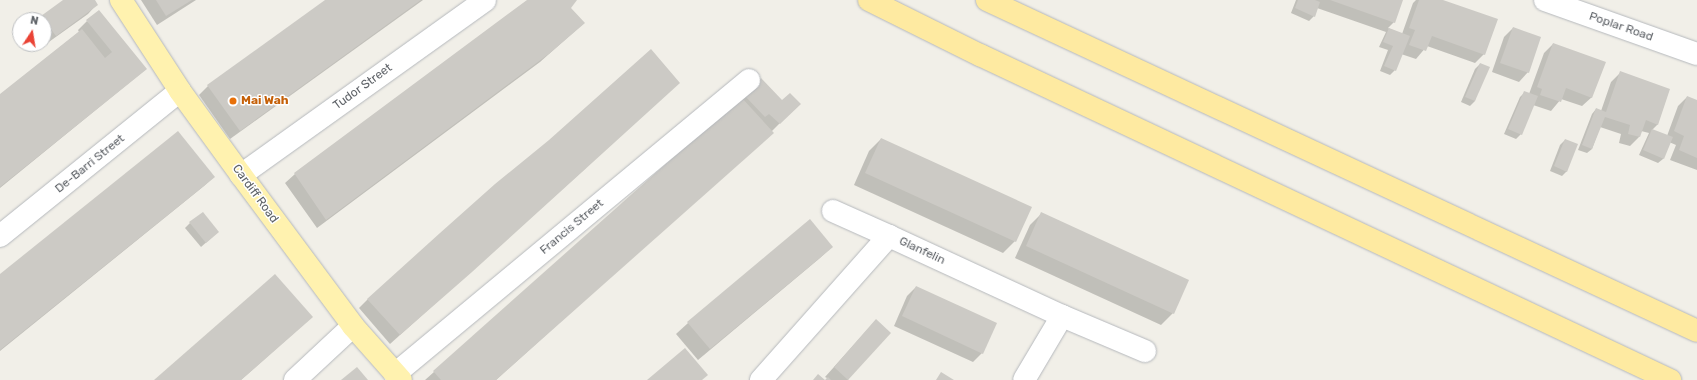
<!DOCTYPE html>
<html>
<head>
<meta charset="utf-8">
<style>
  body { margin:0 }
  #map { position:relative; width:1697px; height:380px; overflow:hidden; background:#f1efe8; font-family:Rubik,sans-serif }
  div>[style] { position:absolute }
  [style*='--x'] { left:calc(var(--x)*1px); top:calc(var(--y)*1px); width:calc(var(--w)*1px); rotate:calc(var(--a)*1deg) }
  .shadow>* { inset:0; background:#0003 }
  .building>* { inset:0; background:#cccac5 }
  .roads { filter:drop-shadow(0 0 1px #b5b8bc) drop-shadow(0 0 1px #b5b8bc) }
  .minor>* { height:22px; margin:-11px; padding:0 11px; transform-origin:11px; border-radius:11px; background:#fff }
  .primary>* { height:22px; margin:-11px; padding:0 11px; transform-origin:11px; border-radius:11px; background:#fff2af }
  .trunk>* { height:22px; margin:-11px; padding:0 11px; transform-origin:11px; border-radius:11px; background:#feeaa1 }
  .dots>* { width:11px; height:11px; translate:-50% -50%; box-sizing:border-box; border:2px solid #fff; border-radius:50% }
  span { translate:-50% -50%; white-space:nowrap; text-align:center; line-height:1.15; -webkit-text-stroke:3px #fff; paint-order:stroke }
  .street-label { font-size:12px; color:#5f6368 }
  .food-label { font-size:12px; color:#c56008; font-weight:700 }
  .left { translate:0 -50%; text-align:left }
  .north { position:absolute; left:12px; top:12px; width:40px; height:40px; box-sizing:border-box; background:#fff; border:1px solid #bfc1c3; border-radius:50%; rotate:12deg; font-size:11px; font-weight:700; line-height:16px; text-align:center; color:#5f6368 }
  .north::after { content:''; display:block; margin:auto; width:14px; height:18px; background:#ea4335; clip-path:polygon(50% 0,100% 100%,50% 72%,0 100%) }
</style>
</head>
<body>
<div id="map">
  <div class="shadow">
    <div style="clip-path:polygon(65px 0,94px 0,97px 4px,88px 14px,46px 44px,44px 41px,44px 20px,39px 20px)"></div>
    <div style="clip-path:polygon(141px 0,196px 0,157px 25px)"></div>
    <div style="clip-path:polygon(328px 0,423px 0,230px 139px,199px 95px,208px 86px)"></div>
    <div style="clip-path:polygon(528px 0,575px 0,570px 8px,584px 23px,540px 62px,317px 228px,285px 183px,295px 174px)"></div>
    <div style="clip-path:polygon(1296px 0,1402px 0,1394px 22px,1388px 28px,1402px 34px,1413px 3px,1416px 0,1440px 0,1484px 54px,1475px 63px,1427px 46px,1416px 59px,1401px 54px,1395px 70px,1390px 75px,1380px 71px,1388px 50px,1379px 47px,1386px 32px,1317px 8px,1314px 16px,1309px 21px,1291px 13px)"></div>
    <div style="clip-path:polygon(87px 21px,146px 69px,0 188px,0 95px,79px 32px,78px 30px)"></div>
    <div style="clip-path:polygon(1513px 28px,1528px 72px,1519px 82px,1492px 72px,1504px 37px)"></div>
    <div style="clip-path:polygon(1553px 44px,1592px 97px,1582px 106px,1561px 99px,1551px 111px,1533px 105px,1521px 134px,1516px 139px,1504px 134px,1520px 97px,1525px 92px,1529px 94px,1544px 53px)"></div>
    <div style="clip-path:polygon(1480px 64px,1475px 101px,1470px 106px,1461px 102px,1475px 69px)"></div>
    <div style="clip-path:polygon(1620px 73px,1658px 124px,1652px 130px,1667px 136px,1678px 106px,1687px 97px,1697px 101px,1697px 170px,1670px 160px,1676px 145px,1669px 142px,1663px 159px,1658px 163px,1639px 155px,1649px 133px,1641px 131px,1639px 137px,1630px 146px,1619px 143px,1621px 134px,1600px 127px,1592px 149px,1587px 153px,1578px 150px,1592px 114px,1596px 109px,1601px 111px,1611px 82px)"></div>
    <div style="clip-path:polygon(761px 80px,782px 102px,799px 104px,771px 132px,496px 380px,425px 380px)"></div>
    <div style="clip-path:polygon(881px 139px,1015px 241px,1003px 253px,854px 185px,869px 151px)"></div>
    <div style="clip-path:polygon(1565px 140px,1567px 171px,1562px 176px,1550px 171px,1560px 145px)"></div>
    <div style="clip-path:polygon(587px 167px,390px 344px,359px 308px,368px 299px)"></div>
    <div style="clip-path:polygon(214px 177px,204px 186px,0 351px,0 276px)"></div>
    <div style="clip-path:polygon(1041px 214px,1173px 313px,1161px 325px,1015px 258px,1030px 225px)"></div>
    <div style="clip-path:polygon(190px 223px,218px 232px,201px 247px,185px 228px)"></div>
    <div style="clip-path:polygon(832px 247px,820px 258px,698px 360px,676px 334px,688px 323px)"></div>
    <div style="clip-path:polygon(916px 287px,982px 353px,973px 362px,894px 326px,907px 296px)"></div>
    <div style="clip-path:polygon(312px 317px,241px 380px,156px 380px)"></div>
    <div style="clip-path:polygon(876px 320px,848px 380px,826px 380px,827px 378px,825px 377px)"></div>
  </div>
  <div class="building">
    <div style="clip-path:polygon(63px 0,95px 0,98px 5px,56px 36px,41px 16px)"></div>
    <div style="clip-path:polygon(156px 0,192px 0,166px 16px)"></div>
    <div style="clip-path:polygon(325px 0,421px 0,240px 131px,207px 85px)"></div>
    <div style="clip-path:polygon(527px 0,577px 0,571px 8px,585px 23px,550px 53px,326px 220px,294px 173px)"></div>
    <div style="clip-path:polygon(1298px 0,1315px 0,1320px 2px,1315px 17px,1295px 8px)"></div>
    <div style="clip-path:polygon(1330px 0,1403px 0,1395px 23px)"></div>
    <div style="clip-path:polygon(1419px 0,1443px 0,1498px 19px,1485px 55px,1432px 36px,1426px 51px,1409px 45px,1415px 30px,1409px 28px)"></div>
    <div style="clip-path:polygon(99px 10px,147px 69px,0 187px,0 94px,82px 29px,105px 58px,112px 52px,86px 20px)"></div>
    <div style="clip-path:polygon(1513px 27px,1541px 37px,1529px 73px,1500px 63px)"></div>
    <div style="clip-path:polygon(1389px 28px,1410px 36px,1396px 71px,1384px 66px,1393px 46px,1383px 42px)"></div>
    <div style="clip-path:polygon(1553px 43px,1606px 62px,1592px 98px,1566px 88px,1561px 102px,1540px 95px,1542px 89px,1537px 87px)"></div>
    <div style="clip-path:polygon(651px 49px,680px 83px,472px 272px,400px 335px,367px 299px,440px 233px,495px 184px,549px 140px)"></div>
    <div style="clip-path:polygon(1480px 63px,1490px 67px,1475px 101px,1465px 97px)"></div>
    <div style="clip-path:polygon(1620px 71px,1670px 89px,1658px 125px,1646px 120px,1640px 137px,1628px 134px,1630px 125px,1605px 117px,1592px 149px,1582px 145px,1596px 108px,1606px 112px)"></div>
    <div style="clip-path:polygon(761px 78px,782px 100px,790px 93px,801px 104px,780px 124px,769px 114px,765px 117px,744px 95px)"></div>
    <div style="clip-path:polygon(1524px 91px,1538px 96px,1522px 135px,1508px 129px)"></div>
    <div style="clip-path:polygon(1687px 96px,1697px 100px,1697px 158px,1679px 150px,1684px 136px,1674px 131px)"></div>
    <div style="clip-path:polygon(741px 97px,774px 133px,496px 380px,441px 380px,433px 371px)"></div>
    <div style="clip-path:polygon(1652px 129px,1673px 137px,1664px 159px,1643px 150px)"></div>
    <div style="clip-path:polygon(178px 131px,215px 177px,0 350px,0 274px)"></div>
    <div style="clip-path:polygon(881px 138px,1032px 207px,1016px 242px,865px 173px)"></div>
    <div style="clip-path:polygon(1565px 139px,1578px 144px,1567px 172px,1554px 166px)"></div>
    <div style="clip-path:polygon(203px 212px,219px 232px,206px 243px,189px 222px)"></div>
    <div style="clip-path:polygon(1041px 212px,1189px 280px,1174px 314px,1026px 246px)"></div>
    <div style="clip-path:polygon(810px 219px,833px 247px,710px 349px,687px 322px)"></div>
    <div style="clip-path:polygon(275px 274px,313px 317px,241px 380px,154px 380px)"></div>
    <div style="clip-path:polygon(916px 286px,997px 323px,983px 354px,902px 316px)"></div>
    <div style="clip-path:polygon(876px 319px,891px 333px,848px 380px,834px 367px)"></div>
    <div style="clip-path:polygon(685px 348px,708px 375px,702px 380px,647px 380px)"></div>
    <div style="clip-path:polygon(357px 367px,368px 380px,341px 380px)"></div>
    <div style="clip-path:polygon(941px 372px,954px 380px,936px 380px)"></div>
    <div style="clip-path:polygon(818px 374px,825px 380px,828px 377px,831px 380px,813px 380px)"></div>
  </div>
  <div class="roads">
    <div class="minor">
      <div style="--x:1545;--y:0;--w:161;--a:19.6"></div>
      <div style="--x:241;--y:175;--w:300;--a:-35.6"></div>
      <div style="--x:833;--y:211;--w:61;--a:24.1"></div>
      <div style="--x:0;--y:236;--w:231;--a:-38.9"></div>
      <div style="--x:1062;--y:316;--w:90;--a:22.9"></div>
      <div style="--x:395;--y:374;--w:460;--a:-39.7"></div>
      <div style="--x:295;--y:380;--w:79;--a:-43"></div>
      <div style="--x:761;--y:380;--w:193;--a:-48.4"></div>
      <div style="--x:889;--y:236;--w:191;--a:24.8"></div>
      <div style="--x:1062;--y:316;--w:74;--a:120.7"></div>
    </div>
    <div class="primary">
      <div style="--x:121;--y:0;--w:108;--a:57"></div>
      <div style="--x:180;--y:91;--w:104;--a:54"></div>
      <div style="--x:241;--y:175;--w:188;--a:53.4"></div>
      <div style="--x:353;--y:326;--w:72;--a:48.4"></div>
    </div>
    <div class="trunk">
      <div style="--x:869;--y:0;--w:124;--a:26.4"></div>
      <div style="--x:980;--y:55;--w:763;--a:25.22"></div>
      <div style="--x:987;--y:0;--w:783;--a:24.99"></div>
    </div>
  </div>
  <div class="dots">
    <div style="left:233px;top:101px;background:#e8710a"></div>
  </div>
  <div class="street-label">
    <span style="left:1621px;top:27px;rotate:19deg">Poplar Road</span>
    <span style="left:363px;top:87px;rotate:-36deg">Tudor Street</span>
    <span style="left:90px;top:164px;rotate:-39deg">De-Barri Street</span>
    <span style="left:255px;top:194px;rotate:54deg">Cardiff Road</span>
    <span style="left:572px;top:227px;rotate:-40deg">Francis Street</span>
    <span style="left:922px;top:251px;rotate:25deg">Glanfelin</span>
  </div>
  <div class="food-label">
    <span class="left" style="left:241px;top:101px">Mai Wah</span>
  </div>
  <div class="north">N</div>
</div>
</body>
</html>
